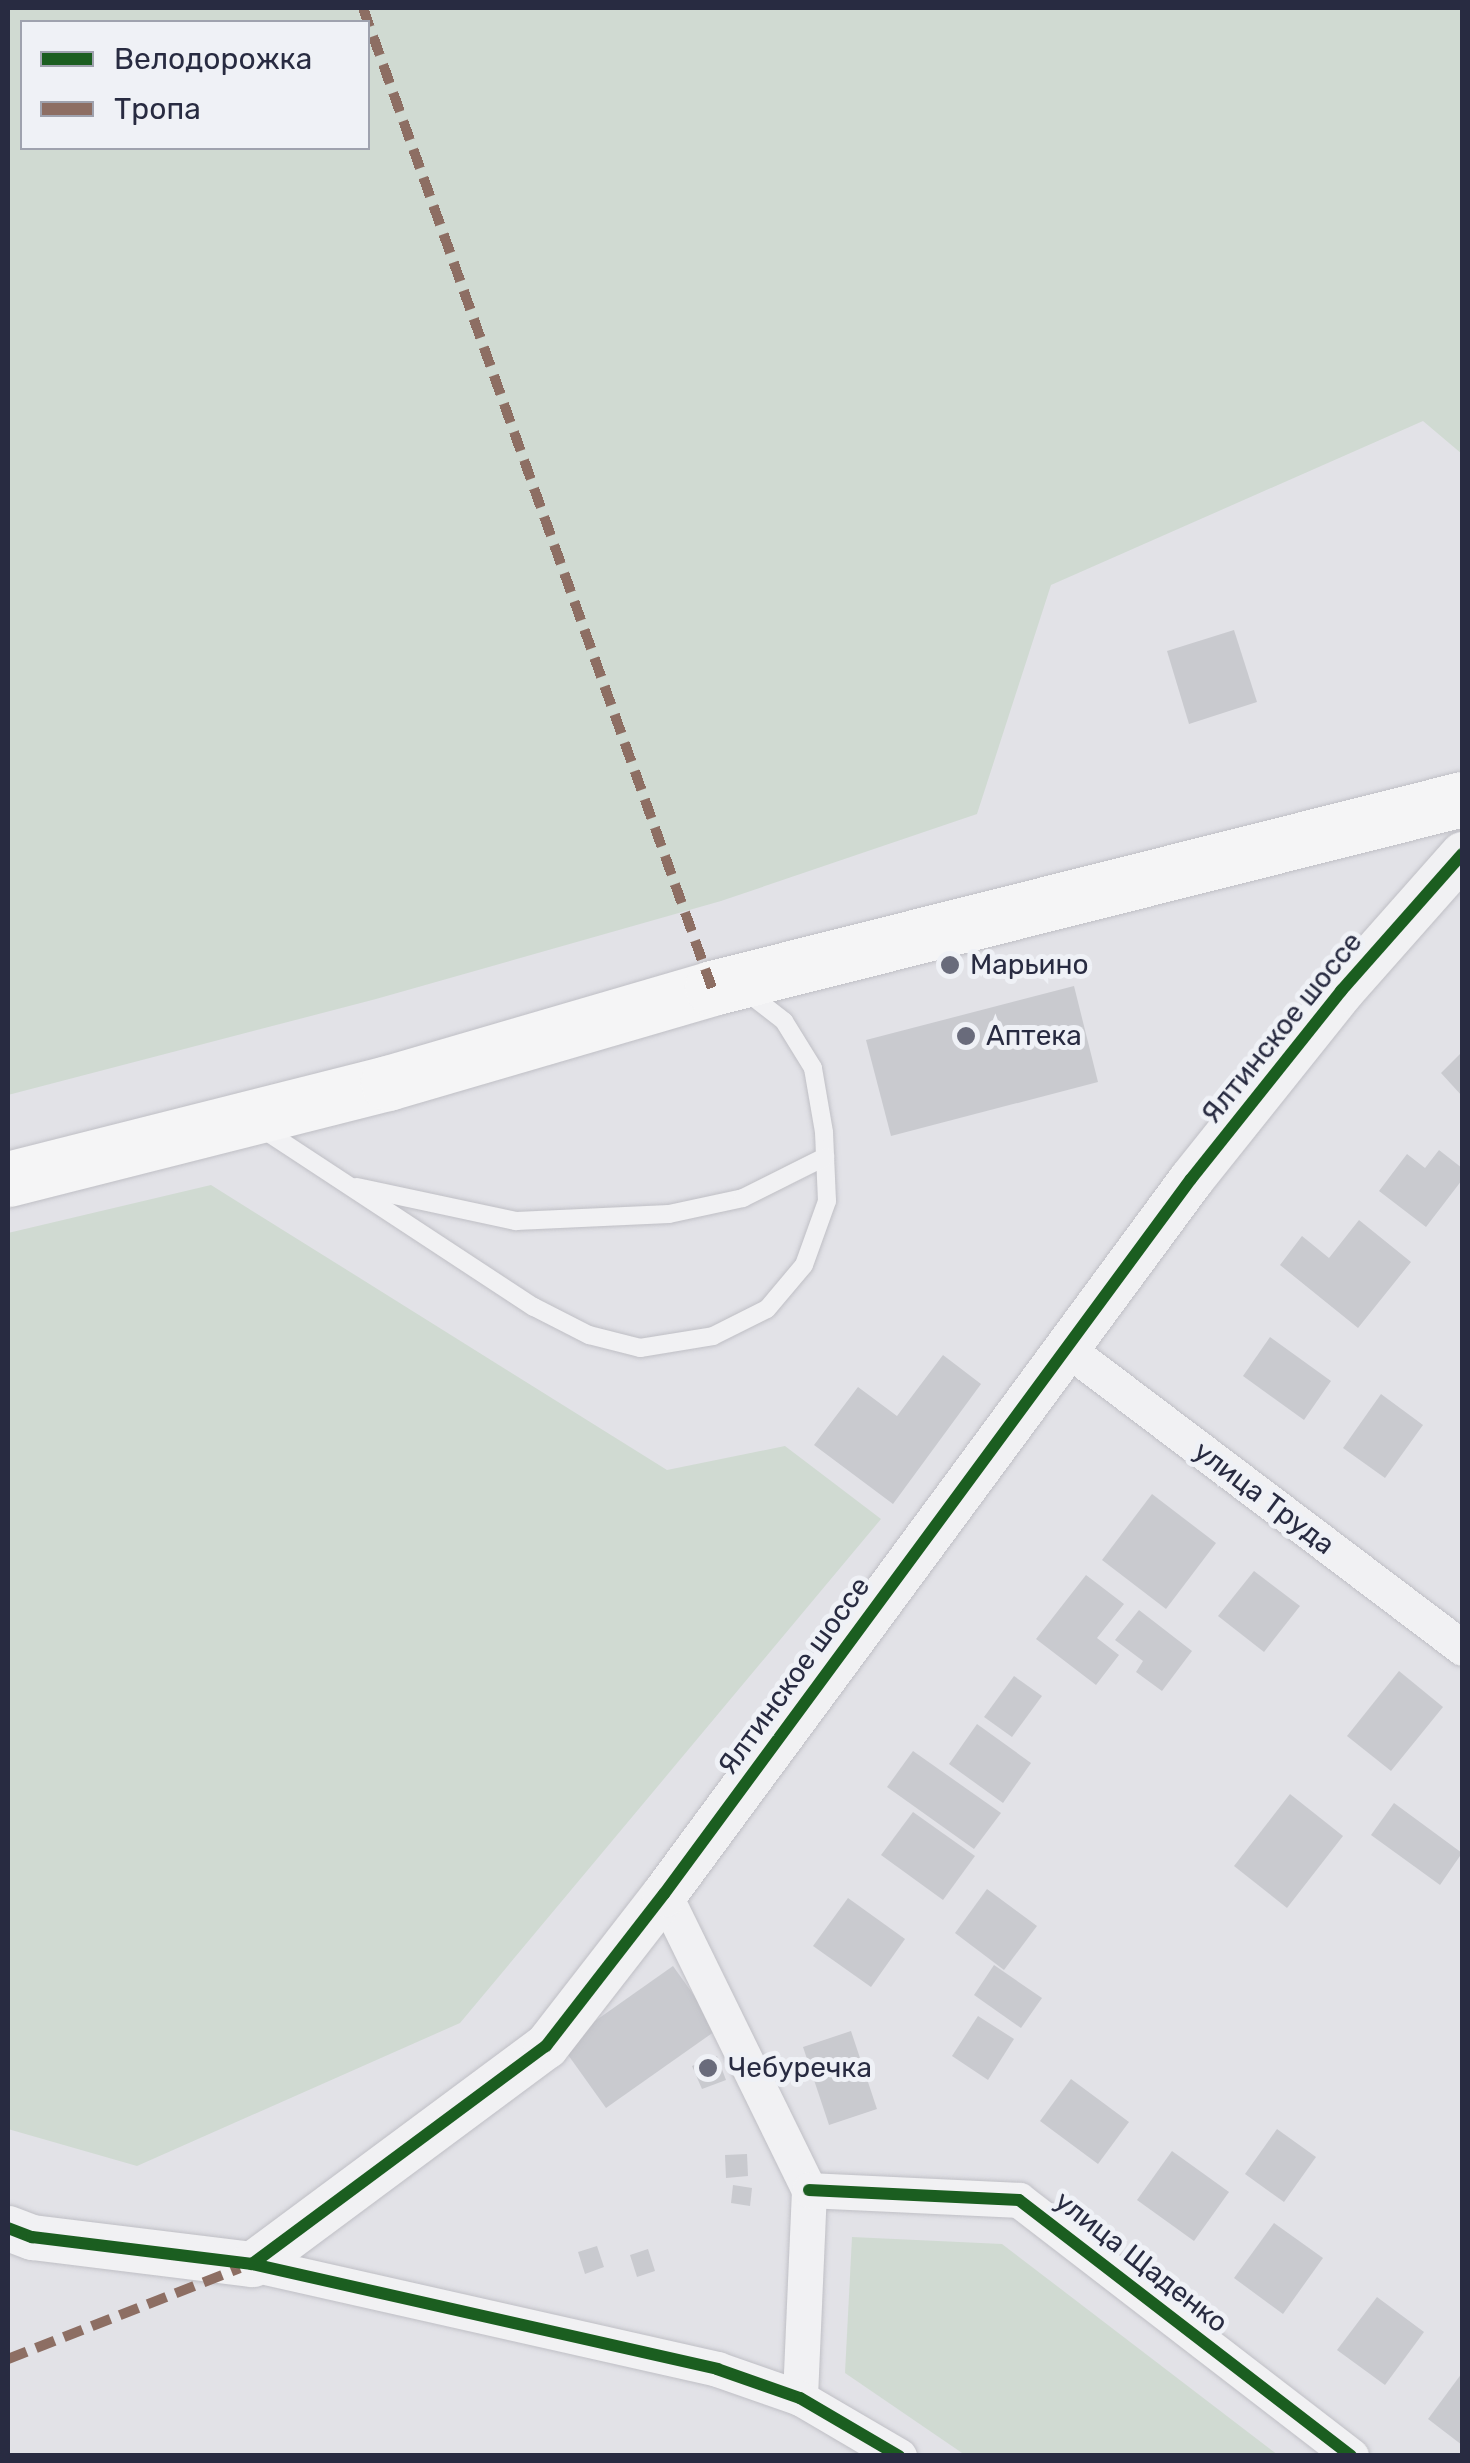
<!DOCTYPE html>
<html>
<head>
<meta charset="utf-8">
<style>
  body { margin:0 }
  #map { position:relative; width:1470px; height:2463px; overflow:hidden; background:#e2e2e7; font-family:Rubik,sans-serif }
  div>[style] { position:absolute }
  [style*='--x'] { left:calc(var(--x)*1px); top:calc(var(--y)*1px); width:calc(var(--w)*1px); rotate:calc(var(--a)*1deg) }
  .green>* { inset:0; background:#d0dad2 }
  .building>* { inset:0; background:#c9cacf }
  .roads { filter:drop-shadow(0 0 2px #bfbfc5) drop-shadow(0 0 2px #bfbfc5) }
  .service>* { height:18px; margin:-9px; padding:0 9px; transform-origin:9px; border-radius:9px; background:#f1f1f3 }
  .minor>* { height:35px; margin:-17.5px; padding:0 17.5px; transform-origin:17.5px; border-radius:17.5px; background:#f1f1f3 }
  .tertiary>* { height:45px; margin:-22.5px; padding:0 22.5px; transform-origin:22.5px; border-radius:22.5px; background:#f1f1f3 }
  .primary>* { height:55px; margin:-27.5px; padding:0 27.5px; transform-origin:27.5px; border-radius:27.5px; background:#f5f5f6 }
  .quiet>* { height:10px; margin-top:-5px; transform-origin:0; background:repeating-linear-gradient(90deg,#8d6e63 0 20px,transparent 0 30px) }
  .cycleway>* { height:12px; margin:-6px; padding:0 6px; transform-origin:6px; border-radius:6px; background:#1b5e20 }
  .dots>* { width:28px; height:28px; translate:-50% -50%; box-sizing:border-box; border:5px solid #eff1f6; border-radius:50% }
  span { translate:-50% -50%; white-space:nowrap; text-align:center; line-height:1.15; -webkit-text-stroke:10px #eff1f6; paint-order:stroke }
  .poi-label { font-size:28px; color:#282b41 }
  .left { translate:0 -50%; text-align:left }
  .street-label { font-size:28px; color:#282b41 }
  .frame { position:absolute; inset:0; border:10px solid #282b41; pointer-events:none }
  .legend { position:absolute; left:20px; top:20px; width:350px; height:130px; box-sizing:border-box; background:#eff1f6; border:2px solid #9fa2ae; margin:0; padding:12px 18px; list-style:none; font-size:30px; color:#282b41 }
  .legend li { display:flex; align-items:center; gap:20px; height:50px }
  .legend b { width:50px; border:2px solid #9fa2ae }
</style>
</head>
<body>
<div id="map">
  <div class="green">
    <div style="clip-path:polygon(evenodd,8px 8px,1462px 8px,1462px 454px,1423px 421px,1051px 585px,977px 814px,721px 901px,376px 999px,8px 1095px,8px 8px,22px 22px,368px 22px,368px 148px,22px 148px,22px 22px)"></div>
    <div style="clip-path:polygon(211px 1185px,667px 1470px,785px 1446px,881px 1519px,460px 2023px,137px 2166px,8px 2129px,8px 1233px)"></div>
    <div style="clip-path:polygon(852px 2237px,1002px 2244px,1278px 2455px,965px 2455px,845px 2373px)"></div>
  </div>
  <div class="building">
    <div style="clip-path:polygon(1234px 630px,1257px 702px,1189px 724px,1167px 651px)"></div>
    <div style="clip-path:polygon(1074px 986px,1098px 1082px,891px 1136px,866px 1040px)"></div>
    <div style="clip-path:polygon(1462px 1052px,1462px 1096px,1441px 1073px)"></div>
    <div style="clip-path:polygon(1439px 1150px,1462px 1168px,1462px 1180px,1426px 1227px,1379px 1191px,1407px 1154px,1425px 1168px)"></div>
    <div style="clip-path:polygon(1359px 1220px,1411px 1262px,1358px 1328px,1280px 1265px,1302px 1236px,1329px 1258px)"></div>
    <div style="clip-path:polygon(1270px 1337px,1331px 1381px,1304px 1420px,1243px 1376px)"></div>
    <div style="clip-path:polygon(943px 1355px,981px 1384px,893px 1504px,814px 1445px,858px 1387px,897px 1416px)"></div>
    <div style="clip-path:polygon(1381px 1394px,1423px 1425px,1385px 1478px,1343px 1448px)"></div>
    <div style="clip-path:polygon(1152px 1494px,1216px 1543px,1166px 1609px,1102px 1560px)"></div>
    <div style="clip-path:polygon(1254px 1571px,1300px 1606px,1264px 1652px,1218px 1616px)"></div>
    <div style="clip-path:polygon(1086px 1575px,1124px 1604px,1097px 1638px,1119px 1655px,1096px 1685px,1036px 1639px)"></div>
    <div style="clip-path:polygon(1139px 1610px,1192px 1651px,1162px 1691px,1136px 1672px,1143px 1661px,1115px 1640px)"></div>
    <div style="clip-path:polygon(1399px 1671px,1443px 1707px,1391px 1771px,1347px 1736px)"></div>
    <div style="clip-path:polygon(1014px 1676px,1042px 1696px,1012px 1737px,984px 1717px)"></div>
    <div style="clip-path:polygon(977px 1724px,1031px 1763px,1003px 1803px,949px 1764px)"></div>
    <div style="clip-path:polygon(913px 1751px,1001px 1813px,974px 1849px,887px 1787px)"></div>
    <div style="clip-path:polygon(1290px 1794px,1343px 1836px,1287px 1908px,1234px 1866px)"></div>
    <div style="clip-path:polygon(1394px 1803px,1462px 1853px,1440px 1885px,1371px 1835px)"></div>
    <div style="clip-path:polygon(913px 1812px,975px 1856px,943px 1900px,881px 1855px)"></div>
    <div style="clip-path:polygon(987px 1889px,1037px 1926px,1004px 1970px,955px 1933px)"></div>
    <div style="clip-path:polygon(848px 1898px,905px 1939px,871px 1987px,813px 1946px)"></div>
    <div style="clip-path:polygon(994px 1965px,1042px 1998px,1021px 2028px,974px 1995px)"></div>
    <div style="clip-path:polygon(673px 1966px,718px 2029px,606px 2108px,561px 2045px)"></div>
    <div style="clip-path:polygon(978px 2016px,1014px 2039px,988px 2080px,952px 2056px)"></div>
    <div style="clip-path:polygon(851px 2031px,877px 2109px,829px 2125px,803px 2047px)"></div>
    <div style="clip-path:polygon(717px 2056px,726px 2080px,702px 2089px,692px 2066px)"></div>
    <div style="clip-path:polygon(1071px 2079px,1129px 2122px,1098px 2164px,1040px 2121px)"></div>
    <div style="clip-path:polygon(1277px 2129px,1316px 2157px,1284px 2202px,1245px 2174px)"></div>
    <div style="clip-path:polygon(1172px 2151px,1229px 2192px,1194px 2241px,1137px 2200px)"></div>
    <div style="clip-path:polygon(747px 2154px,748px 2176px,726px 2178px,725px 2155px)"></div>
    <div style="clip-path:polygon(733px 2185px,752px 2188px,750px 2206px,731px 2203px)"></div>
    <div style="clip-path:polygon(1274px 2223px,1323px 2258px,1283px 2314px,1234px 2278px)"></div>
    <div style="clip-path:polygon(597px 2246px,604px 2267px,585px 2274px,578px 2252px)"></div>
    <div style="clip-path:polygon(648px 2249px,655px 2271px,637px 2277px,630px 2255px)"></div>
    <div style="clip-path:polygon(1377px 2297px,1424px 2332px,1385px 2385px,1337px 2350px)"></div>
    <div style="clip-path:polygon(1462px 2373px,1462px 2445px,1428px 2419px)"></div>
  </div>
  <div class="roads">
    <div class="service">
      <div style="--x:258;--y:1126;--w:330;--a:33.3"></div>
      <div style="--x:534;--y:1307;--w:62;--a:27"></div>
      <div style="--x:589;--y:1335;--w:53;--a:14.3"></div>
      <div style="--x:640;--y:1348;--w:74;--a:-9.3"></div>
      <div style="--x:713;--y:1336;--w:60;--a:-26.6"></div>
      <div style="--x:767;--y:1309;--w:57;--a:-49.9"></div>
      <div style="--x:804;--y:1265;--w:68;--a:-70.2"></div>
      <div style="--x:827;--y:1201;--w:69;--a:-92.5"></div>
      <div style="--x:824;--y:1132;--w:65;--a:-99.8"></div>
      <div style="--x:813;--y:1068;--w:55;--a:-121.7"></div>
      <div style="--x:784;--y:1021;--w:51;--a:-142.2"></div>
      <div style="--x:357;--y:1187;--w:163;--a:12.1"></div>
      <div style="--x:516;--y:1221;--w:153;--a:-2.6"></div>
      <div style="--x:669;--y:1214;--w:76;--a:-12.2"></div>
      <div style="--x:743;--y:1198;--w:92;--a:-26.6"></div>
    </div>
    <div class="minor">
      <div style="--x:1066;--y:1348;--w:497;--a:37.1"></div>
      <div style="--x:664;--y:1894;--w:330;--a:63.9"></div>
      <div style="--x:809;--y:2190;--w:208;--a:92.5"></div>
      <div style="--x:809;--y:2190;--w:210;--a:2.7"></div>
      <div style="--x:1019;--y:2200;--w:419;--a:37.6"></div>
      <div style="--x:252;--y:2264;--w:477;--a:12.7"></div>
      <div style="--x:717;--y:2369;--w:88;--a:19.3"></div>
      <div style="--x:800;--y:2398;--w:115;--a:30.4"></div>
    </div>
    <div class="tertiary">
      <div style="--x:8;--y:2228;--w:26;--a:21"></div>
      <div style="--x:32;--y:2237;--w:222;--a:7"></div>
      <div style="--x:252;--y:2264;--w:366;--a:-36.6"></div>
      <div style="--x:546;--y:2046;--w:192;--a:-52.2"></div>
      <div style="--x:664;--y:1894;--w:888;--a:-53.61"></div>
      <div style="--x:1191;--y:1179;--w:241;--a:-51.4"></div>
      <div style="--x:1341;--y:991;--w:183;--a:-48.5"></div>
    </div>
    <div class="primary">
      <div style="--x:8;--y:1179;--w:392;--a:-14.2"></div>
      <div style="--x:388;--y:1083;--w:338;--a:-16.3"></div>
      <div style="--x:712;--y:988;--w:773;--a:-14.14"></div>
    </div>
  </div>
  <div class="quiet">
    <div style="--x:363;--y:8;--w:1040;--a:70.4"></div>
    <div style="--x:8;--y:2359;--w:249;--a:-21.4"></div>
  </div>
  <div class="cycleway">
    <div style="--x:809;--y:2190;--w:210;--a:2.7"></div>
    <div style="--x:1019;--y:2200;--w:419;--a:37.6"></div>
    <div style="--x:8;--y:2228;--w:26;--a:21"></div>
    <div style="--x:32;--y:2237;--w:222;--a:7"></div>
    <div style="--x:252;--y:2264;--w:366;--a:-36.6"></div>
    <div style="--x:546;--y:2046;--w:192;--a:-52.2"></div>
    <div style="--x:664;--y:1894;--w:888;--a:-53.61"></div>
    <div style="--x:1191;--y:1179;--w:241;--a:-51.4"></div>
    <div style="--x:1341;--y:991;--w:183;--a:-48.5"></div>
    <div style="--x:252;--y:2264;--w:477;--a:12.7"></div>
    <div style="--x:717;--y:2369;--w:88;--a:19.3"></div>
    <div style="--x:800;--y:2398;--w:115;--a:30.4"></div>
  </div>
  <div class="dots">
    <div style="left:950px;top:965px;background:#696b7b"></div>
    <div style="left:966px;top:1036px;background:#696b7b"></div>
    <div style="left:708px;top:2068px;background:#696b7b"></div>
  </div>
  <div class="poi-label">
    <span class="left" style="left:970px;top:965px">Марьино</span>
    <span class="left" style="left:986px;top:1036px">Аптека</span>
    <span class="left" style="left:728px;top:2068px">Чебуречка</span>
  </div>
  <div class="street-label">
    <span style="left:1282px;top:1028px;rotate:-51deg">Ялтинское шоссе</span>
    <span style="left:1264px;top:1498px;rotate:37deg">улица Труда</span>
    <span style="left:794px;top:1676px;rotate:-54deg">Ялтинское шоссе</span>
    <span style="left:1141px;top:2262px;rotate:38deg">улица Щаденко</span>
  </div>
  <div class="frame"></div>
  <ul class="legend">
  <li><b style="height:12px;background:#1b5e20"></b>Велодорожка</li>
  <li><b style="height:12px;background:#8d6e63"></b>Тропа</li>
  </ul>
</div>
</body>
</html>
